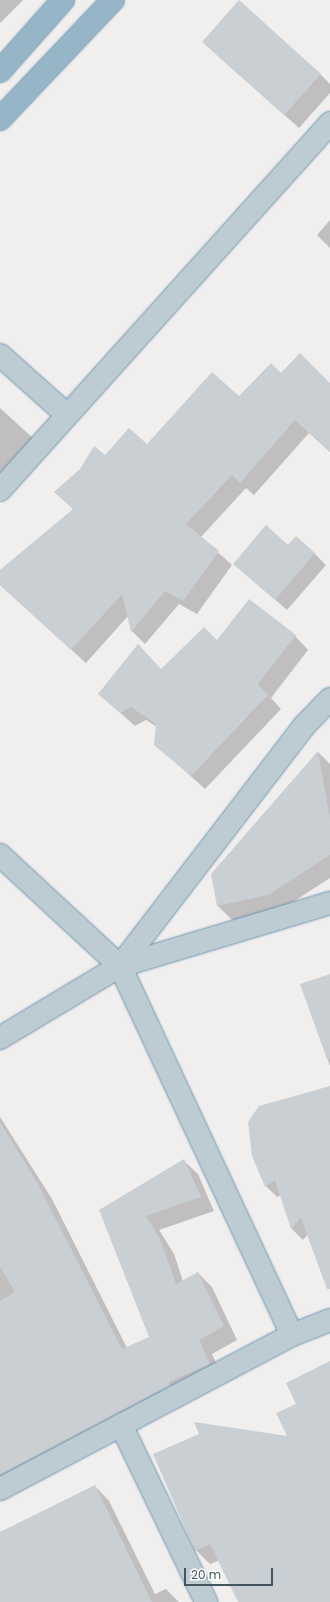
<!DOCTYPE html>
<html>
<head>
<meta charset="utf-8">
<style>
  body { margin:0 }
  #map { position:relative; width:330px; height:1602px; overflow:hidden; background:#f1eeee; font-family:Poppins,sans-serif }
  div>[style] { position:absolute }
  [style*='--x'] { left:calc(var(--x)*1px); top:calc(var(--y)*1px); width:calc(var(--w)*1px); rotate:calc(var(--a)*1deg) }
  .shadow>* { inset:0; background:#0003 }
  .building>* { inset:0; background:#cacfd3 }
  .roads { filter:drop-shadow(0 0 1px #6d95ad) drop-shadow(0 0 1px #6d95ad) }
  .minor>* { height:22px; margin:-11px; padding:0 11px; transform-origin:11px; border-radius:11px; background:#bdcbd2 }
  .tertiary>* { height:22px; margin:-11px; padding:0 11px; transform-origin:11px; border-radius:11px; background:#bdcbd2 }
  .trunk>* { height:22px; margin:-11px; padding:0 11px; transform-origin:11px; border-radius:11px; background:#96b6c8 }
  span { translate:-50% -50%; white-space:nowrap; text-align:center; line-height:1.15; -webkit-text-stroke:4px #fff; paint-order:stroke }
  .scale { position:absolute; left:184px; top:1568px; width:89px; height:18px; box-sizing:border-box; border:2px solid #45555d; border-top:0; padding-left:5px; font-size:12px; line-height:14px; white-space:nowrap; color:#45555d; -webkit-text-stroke:3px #fff; paint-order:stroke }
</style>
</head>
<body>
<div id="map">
  <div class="shadow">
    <div style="clip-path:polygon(0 0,23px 0,0 23px)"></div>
    <div style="clip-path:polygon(218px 56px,320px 74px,330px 84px,330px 93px,299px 128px)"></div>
    <div style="clip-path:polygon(330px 220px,330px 248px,317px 235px)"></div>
    <div style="clip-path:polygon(281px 374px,330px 384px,330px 452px,309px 433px,254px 495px,246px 488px,201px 537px,232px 565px,197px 614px,179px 604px,145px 644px,132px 631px,128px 616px,86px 663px,0 585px,0 572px,74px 509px,105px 456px,147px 446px)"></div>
    <div style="clip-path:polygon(0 408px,34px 439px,0 479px)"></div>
    <div style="clip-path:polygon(288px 546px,314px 553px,326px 565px,287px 610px,234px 564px)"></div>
    <div style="clip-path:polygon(295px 636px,308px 650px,271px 698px,281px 709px,205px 789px,155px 744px,157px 727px,146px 720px,135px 726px,99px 694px,161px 670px,217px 641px)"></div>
    <div style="clip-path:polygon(318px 752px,330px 764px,330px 878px,282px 909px,232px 920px,218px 906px,212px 874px)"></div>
    <div style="clip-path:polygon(330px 975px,330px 1066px,301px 985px)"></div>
    <div style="clip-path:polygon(330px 1100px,330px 1278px,308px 1234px,303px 1240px,292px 1229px,281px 1195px,277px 1197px,266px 1186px)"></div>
    <div style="clip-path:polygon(0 1117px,52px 1199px,127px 1348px,150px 1338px,100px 1210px,184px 1161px,198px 1174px,214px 1211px,159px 1230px,174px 1254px,183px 1281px,198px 1273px,212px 1287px,237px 1340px,212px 1354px,223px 1378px,0 1498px)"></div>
    <div style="clip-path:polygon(330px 1362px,330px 1602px,241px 1602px,220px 1560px,210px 1564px,196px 1550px,289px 1438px,297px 1404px)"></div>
    <div style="clip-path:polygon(95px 1486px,109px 1501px,155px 1594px,166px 1589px,179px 1602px,0 1602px,0 1534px)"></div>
  </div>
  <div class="building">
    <div style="clip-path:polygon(239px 0,321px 74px,284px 115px,202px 42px)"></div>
    <div style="clip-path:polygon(300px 353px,330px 383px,330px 452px,295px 420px,240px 483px,232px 475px,186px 524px,219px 551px,183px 601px,165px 591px,131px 632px,122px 594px,71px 650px,0 585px,0 570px,73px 509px,54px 492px,80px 469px,94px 446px,105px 455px,129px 428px,147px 444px,212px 372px,239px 396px,271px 363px,281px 373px)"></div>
    <div style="clip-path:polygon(266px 525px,288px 545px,296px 536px,315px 553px,275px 600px,233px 564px)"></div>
    <div style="clip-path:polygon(249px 599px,296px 635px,258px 684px,268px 695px,191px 776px,154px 745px,156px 724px,131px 707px,120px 713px,98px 694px,138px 644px,161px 669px,204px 627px,217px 640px)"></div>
    <div style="clip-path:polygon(318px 751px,330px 818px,330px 855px,268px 895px,217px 906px,211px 874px)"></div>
    <div style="clip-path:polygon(330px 974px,330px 1059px,327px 1059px,300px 984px)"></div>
    <div style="clip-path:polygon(330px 1086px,330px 1289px,327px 1289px,301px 1218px,291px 1229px,275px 1180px,265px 1187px,252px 1156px,248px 1122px,259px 1106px)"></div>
    <div style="clip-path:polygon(0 1122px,38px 1184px,122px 1349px,149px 1337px,99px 1210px,184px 1159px,201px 1197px,146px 1216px,160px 1239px,176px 1284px,198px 1272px,224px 1326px,199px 1340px,210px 1364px,169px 1382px,169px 1386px,0 1475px,0 1301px,15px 1292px,0 1266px)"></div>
    <div style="clip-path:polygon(330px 1361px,330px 1602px,238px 1602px,210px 1544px,195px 1551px,153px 1454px,199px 1434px,194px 1422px,287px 1436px,276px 1413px,296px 1404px,286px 1383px)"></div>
    <div style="clip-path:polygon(95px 1485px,152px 1602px,0 1602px,0 1532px)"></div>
  </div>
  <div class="roads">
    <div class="minor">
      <div style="--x:0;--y:355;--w:90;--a:41.8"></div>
      <div style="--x:0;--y:490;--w:494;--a:-48"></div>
      <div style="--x:0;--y:855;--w:163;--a:42.8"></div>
      <div style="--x:120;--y:966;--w:407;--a:65"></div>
      <div style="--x:120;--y:966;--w:304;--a:-52.5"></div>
      <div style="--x:305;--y:725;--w:36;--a:-46"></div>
      <div style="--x:121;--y:1425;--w:196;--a:64.3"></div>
      <div style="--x:0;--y:1489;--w:330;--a:-27.8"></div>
      <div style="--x:292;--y:1335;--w:41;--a:-21.5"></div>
    </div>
    <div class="tertiary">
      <div style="--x:0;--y:1038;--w:140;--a:-31"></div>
      <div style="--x:120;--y:966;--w:219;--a:-16.7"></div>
    </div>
    <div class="trunk">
      <div style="--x:0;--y:71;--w:95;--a:-48.4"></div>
      <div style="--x:0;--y:119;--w:164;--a:-46.5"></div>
    </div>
  </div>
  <div class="scale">20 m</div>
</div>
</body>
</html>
